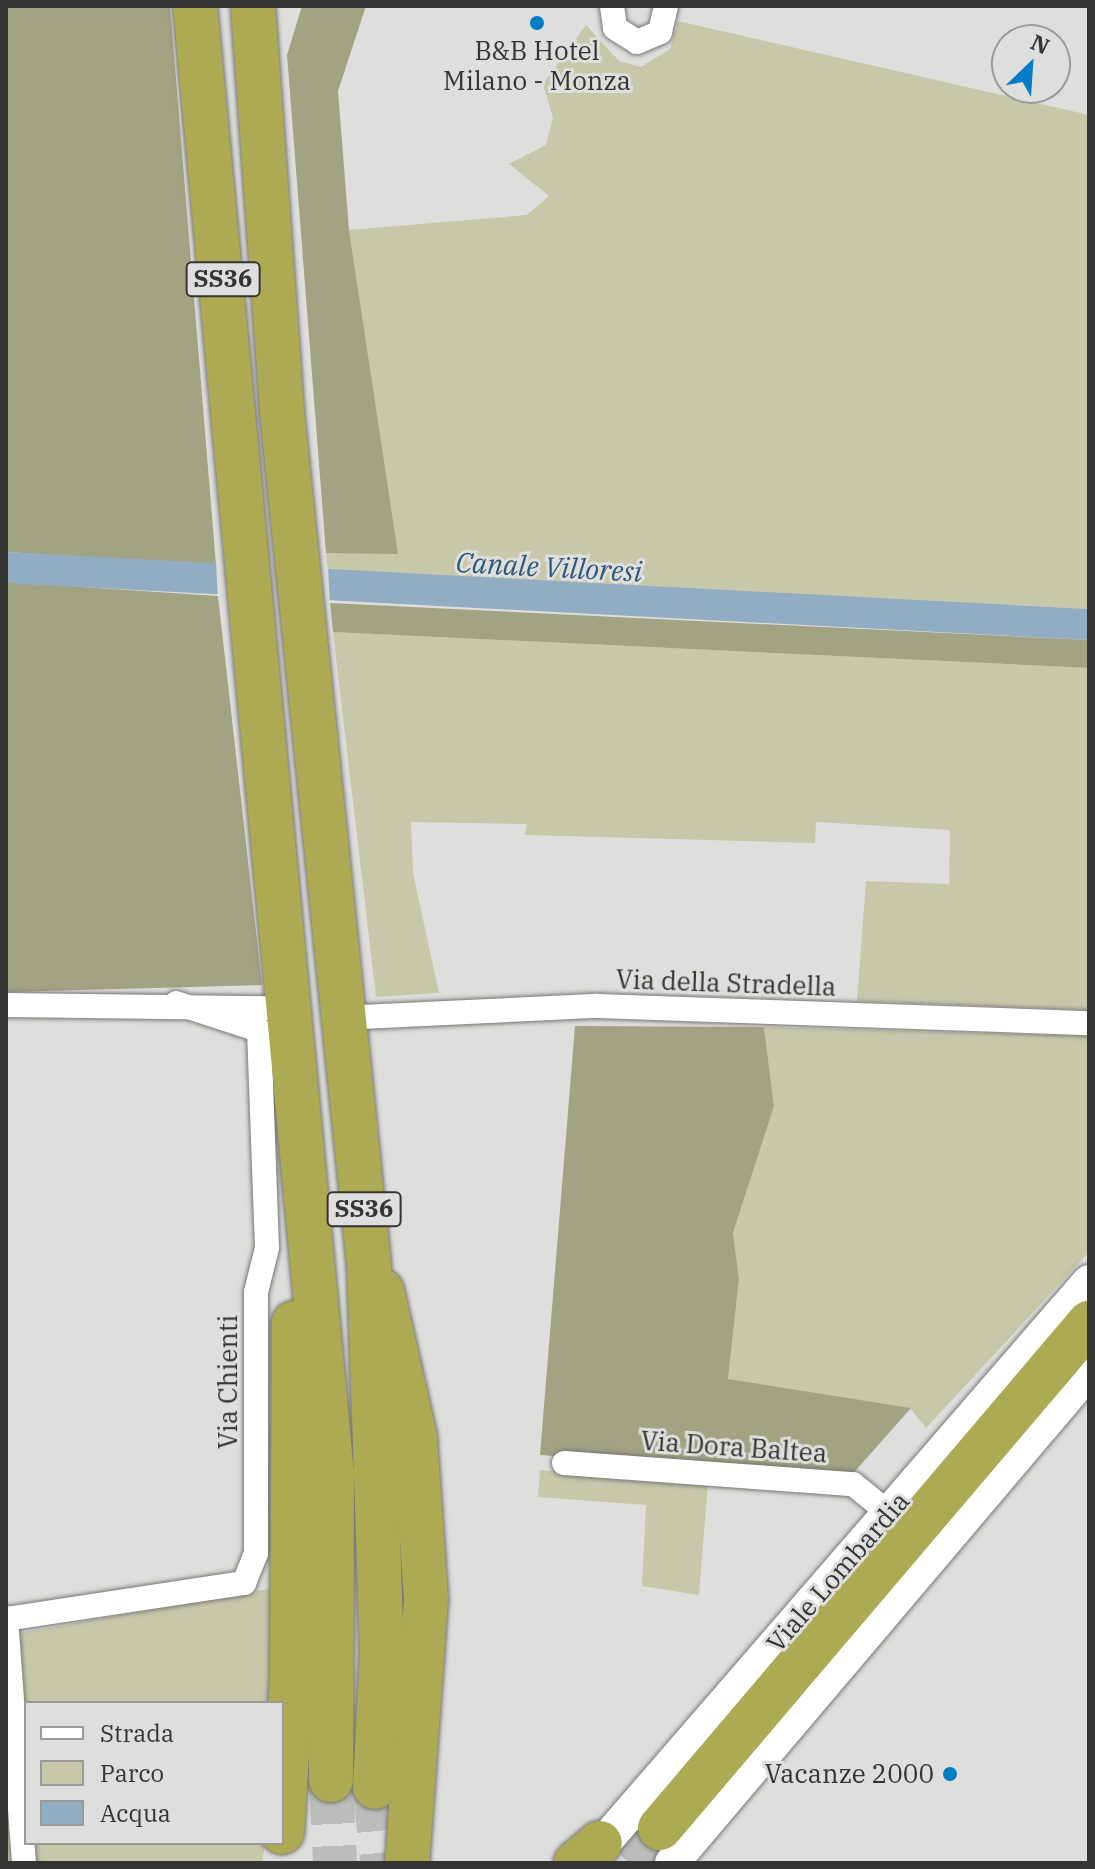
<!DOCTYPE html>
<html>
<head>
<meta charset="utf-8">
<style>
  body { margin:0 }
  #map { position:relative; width:1095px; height:1869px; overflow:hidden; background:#dedfdc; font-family:"IBM Plex Serif",serif }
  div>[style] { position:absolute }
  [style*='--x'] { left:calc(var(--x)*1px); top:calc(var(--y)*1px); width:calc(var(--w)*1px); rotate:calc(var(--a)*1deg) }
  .green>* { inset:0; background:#c7c7aa }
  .forest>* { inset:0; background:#a2a383 }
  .water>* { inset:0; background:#91acc3 }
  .pier>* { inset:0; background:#dedfdc }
  .highway-tunnel>* { height:44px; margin-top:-22px; transform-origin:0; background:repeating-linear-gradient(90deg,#bcbdba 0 44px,transparent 0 66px) }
  .roads { filter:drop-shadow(0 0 2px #777774) drop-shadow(0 0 2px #777774) }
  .street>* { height:24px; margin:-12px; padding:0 12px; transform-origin:12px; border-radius:12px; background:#fff }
  .secondary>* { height:34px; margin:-17px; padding:0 17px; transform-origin:17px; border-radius:17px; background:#fff }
  .highway>* { height:44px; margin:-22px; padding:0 22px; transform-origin:22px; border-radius:22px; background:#acab53 }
  .dots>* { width:22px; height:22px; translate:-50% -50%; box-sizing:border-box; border:4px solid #dedfdc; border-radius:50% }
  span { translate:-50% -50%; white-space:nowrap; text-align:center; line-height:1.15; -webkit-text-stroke:6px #dedfdc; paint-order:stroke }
  .shield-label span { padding:2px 6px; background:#dedfdc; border:2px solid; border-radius:6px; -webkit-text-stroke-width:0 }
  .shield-label { font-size:24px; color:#343433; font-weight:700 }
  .poi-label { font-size:26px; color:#343433 }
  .right { translate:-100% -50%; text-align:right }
  .street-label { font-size:26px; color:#343433 }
  .water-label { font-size:28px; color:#2e587c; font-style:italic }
  .frame { position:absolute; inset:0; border:8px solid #343433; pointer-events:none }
  .legend { position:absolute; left:24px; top:1701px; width:260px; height:144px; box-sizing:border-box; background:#dedfdc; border:2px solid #9a9b98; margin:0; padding:10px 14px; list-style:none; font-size:24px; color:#343433 }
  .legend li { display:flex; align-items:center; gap:16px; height:40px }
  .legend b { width:40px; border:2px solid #9a9b98 }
  .north { position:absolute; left:991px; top:24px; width:80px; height:80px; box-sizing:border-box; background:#dedfdc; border:2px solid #9a9b98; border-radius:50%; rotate:25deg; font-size:22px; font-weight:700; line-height:32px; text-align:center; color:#343433 }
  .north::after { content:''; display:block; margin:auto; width:28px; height:36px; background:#017cc5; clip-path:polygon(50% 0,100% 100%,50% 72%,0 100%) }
</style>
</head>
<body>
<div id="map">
  <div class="green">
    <div style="clip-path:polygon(678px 21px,1089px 115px,1089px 609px,328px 571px,326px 553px,397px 553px,349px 230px,527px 215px,549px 196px,509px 164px,546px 145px,553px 118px,543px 84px,586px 25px,619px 61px,641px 67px,670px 49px)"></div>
    <div style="clip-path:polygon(333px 632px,1089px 668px,1089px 1010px,857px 1001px,866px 881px,949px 884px,950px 830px,816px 822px,815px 843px,525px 835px,527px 824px,411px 822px,413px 873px,439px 993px,376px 997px)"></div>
    <div style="clip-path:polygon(764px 1027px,1089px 1036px,1089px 1252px,926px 1428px,910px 1408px,728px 1380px,739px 1279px,733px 1233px,774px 1106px)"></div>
    <div style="clip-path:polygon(540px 1470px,708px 1483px,699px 1595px,642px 1586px,646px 1505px,538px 1497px)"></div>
    <div style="clip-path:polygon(280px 1587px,277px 1703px,26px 1703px,26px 1725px,20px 1633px)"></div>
    <div style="clip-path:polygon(6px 1741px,17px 1863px,6px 1863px)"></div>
    <div style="clip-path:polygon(34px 1843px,265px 1843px,262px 1863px,35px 1863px)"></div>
  </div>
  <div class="forest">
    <div style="clip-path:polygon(6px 6px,170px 6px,216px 565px,6px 552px)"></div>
    <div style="clip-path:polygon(302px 6px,366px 6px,338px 91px,349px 230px,398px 554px,326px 553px,287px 55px)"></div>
    <div style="clip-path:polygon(6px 582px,218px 596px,262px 985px,6px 992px)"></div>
    <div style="clip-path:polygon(330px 603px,1089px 640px,1089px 668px,333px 632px)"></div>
    <div style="clip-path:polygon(575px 1026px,764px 1027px,774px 1106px,733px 1233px,739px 1279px,728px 1379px,911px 1408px,849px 1478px,540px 1455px)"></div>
  </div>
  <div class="water">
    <div style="clip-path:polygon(6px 552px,1089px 609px,1089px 640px,20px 584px,6px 582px)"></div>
  </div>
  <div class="pier">
    <div style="clip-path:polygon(216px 561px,328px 567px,330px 606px,218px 600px)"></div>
  </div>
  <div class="highway-tunnel">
    <div style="--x:331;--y:1780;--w:83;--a:87.2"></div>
    <div style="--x:375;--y:1787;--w:76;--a:84.7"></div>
    <div style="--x:629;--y:1863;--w:47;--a:-48.5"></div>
  </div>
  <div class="roads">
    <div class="street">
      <div style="--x:612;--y:6;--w:22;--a:82"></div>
      <div style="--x:615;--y:28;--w:26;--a:32"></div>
      <div style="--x:637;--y:42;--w:25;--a:-23"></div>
      <div style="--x:660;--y:32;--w:27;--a:-77"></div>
      <div style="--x:6;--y:1005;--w:259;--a:0.7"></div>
      <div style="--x:361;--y:1017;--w:237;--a:-2.7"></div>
      <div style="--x:598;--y:1006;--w:491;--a:2"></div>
      <div style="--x:564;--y:1463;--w:290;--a:4.2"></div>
      <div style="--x:853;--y:1484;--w:48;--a:39"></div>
      <div style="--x:6;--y:1618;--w:246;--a:85.8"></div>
      <div style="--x:6;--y:1619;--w:241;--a:-8.6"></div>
      <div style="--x:244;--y:1583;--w:32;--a:-68"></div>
      <div style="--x:256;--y:1553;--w:261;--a:-90"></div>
      <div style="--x:256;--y:1292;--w:45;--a:-76"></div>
      <div style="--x:267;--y:1248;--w:218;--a:-92.1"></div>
      <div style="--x:259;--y:1030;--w:87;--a:-162"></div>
    </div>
    <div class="secondary">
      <div style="--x:587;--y:1862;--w:767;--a:-49.12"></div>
      <div style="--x:672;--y:1863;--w:645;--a:-49.72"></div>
    </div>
    <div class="highway">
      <div style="--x:195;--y:6;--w:1474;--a:84.67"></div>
      <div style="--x:332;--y:1474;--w:306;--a:90.2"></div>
      <div style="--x:253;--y:6;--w:407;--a:85.9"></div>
      <div style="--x:282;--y:412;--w:857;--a:84.18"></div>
      <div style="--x:369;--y:1265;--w:388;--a:88.1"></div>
      <div style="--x:382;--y:1653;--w:134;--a:93"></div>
      <div style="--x:382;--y:1291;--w:150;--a:77.3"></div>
      <div style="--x:415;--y:1437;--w:163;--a:86.1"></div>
      <div style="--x:426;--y:1600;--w:264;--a:94.1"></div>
      <div style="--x:660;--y:1828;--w:663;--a:-49.65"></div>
      <div style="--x:282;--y:1832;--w:156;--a:-86.3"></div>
      <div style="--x:292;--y:1676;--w:353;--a:-89.7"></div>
      <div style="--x:576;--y:1863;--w:31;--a:-40"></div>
    </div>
  </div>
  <div class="dots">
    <div style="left:537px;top:23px;background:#017cc5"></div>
    <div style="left:950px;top:1774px;background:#017cc5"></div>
  </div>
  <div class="shield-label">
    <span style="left:223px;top:279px">SS36</span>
    <span style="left:364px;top:1209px">SS36</span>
  </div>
  <div class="poi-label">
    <span style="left:537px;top:66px">B&amp;B Hotel<br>Milano - Monza</span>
    <span class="right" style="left:934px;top:1774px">Vacanze 2000</span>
  </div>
  <div class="street-label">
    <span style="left:726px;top:983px;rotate:2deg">Via della Stradella</span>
    <span style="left:228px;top:1382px;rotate:-90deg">Via Chienti</span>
    <span style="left:734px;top:1447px;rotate:4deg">Via Dora Baltea</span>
    <span style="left:838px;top:1572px;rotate:-49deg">Viale Lombardia</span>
  </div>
  <div class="water-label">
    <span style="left:549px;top:567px;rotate:3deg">Canale Villoresi</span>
  </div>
  <div class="frame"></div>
  <ul class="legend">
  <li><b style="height:10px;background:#fff"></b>Strada</li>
  <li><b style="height:22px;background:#c7c7aa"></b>Parco</li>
  <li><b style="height:22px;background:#91acc3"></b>Acqua</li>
  </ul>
  <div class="north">N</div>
</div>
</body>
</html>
